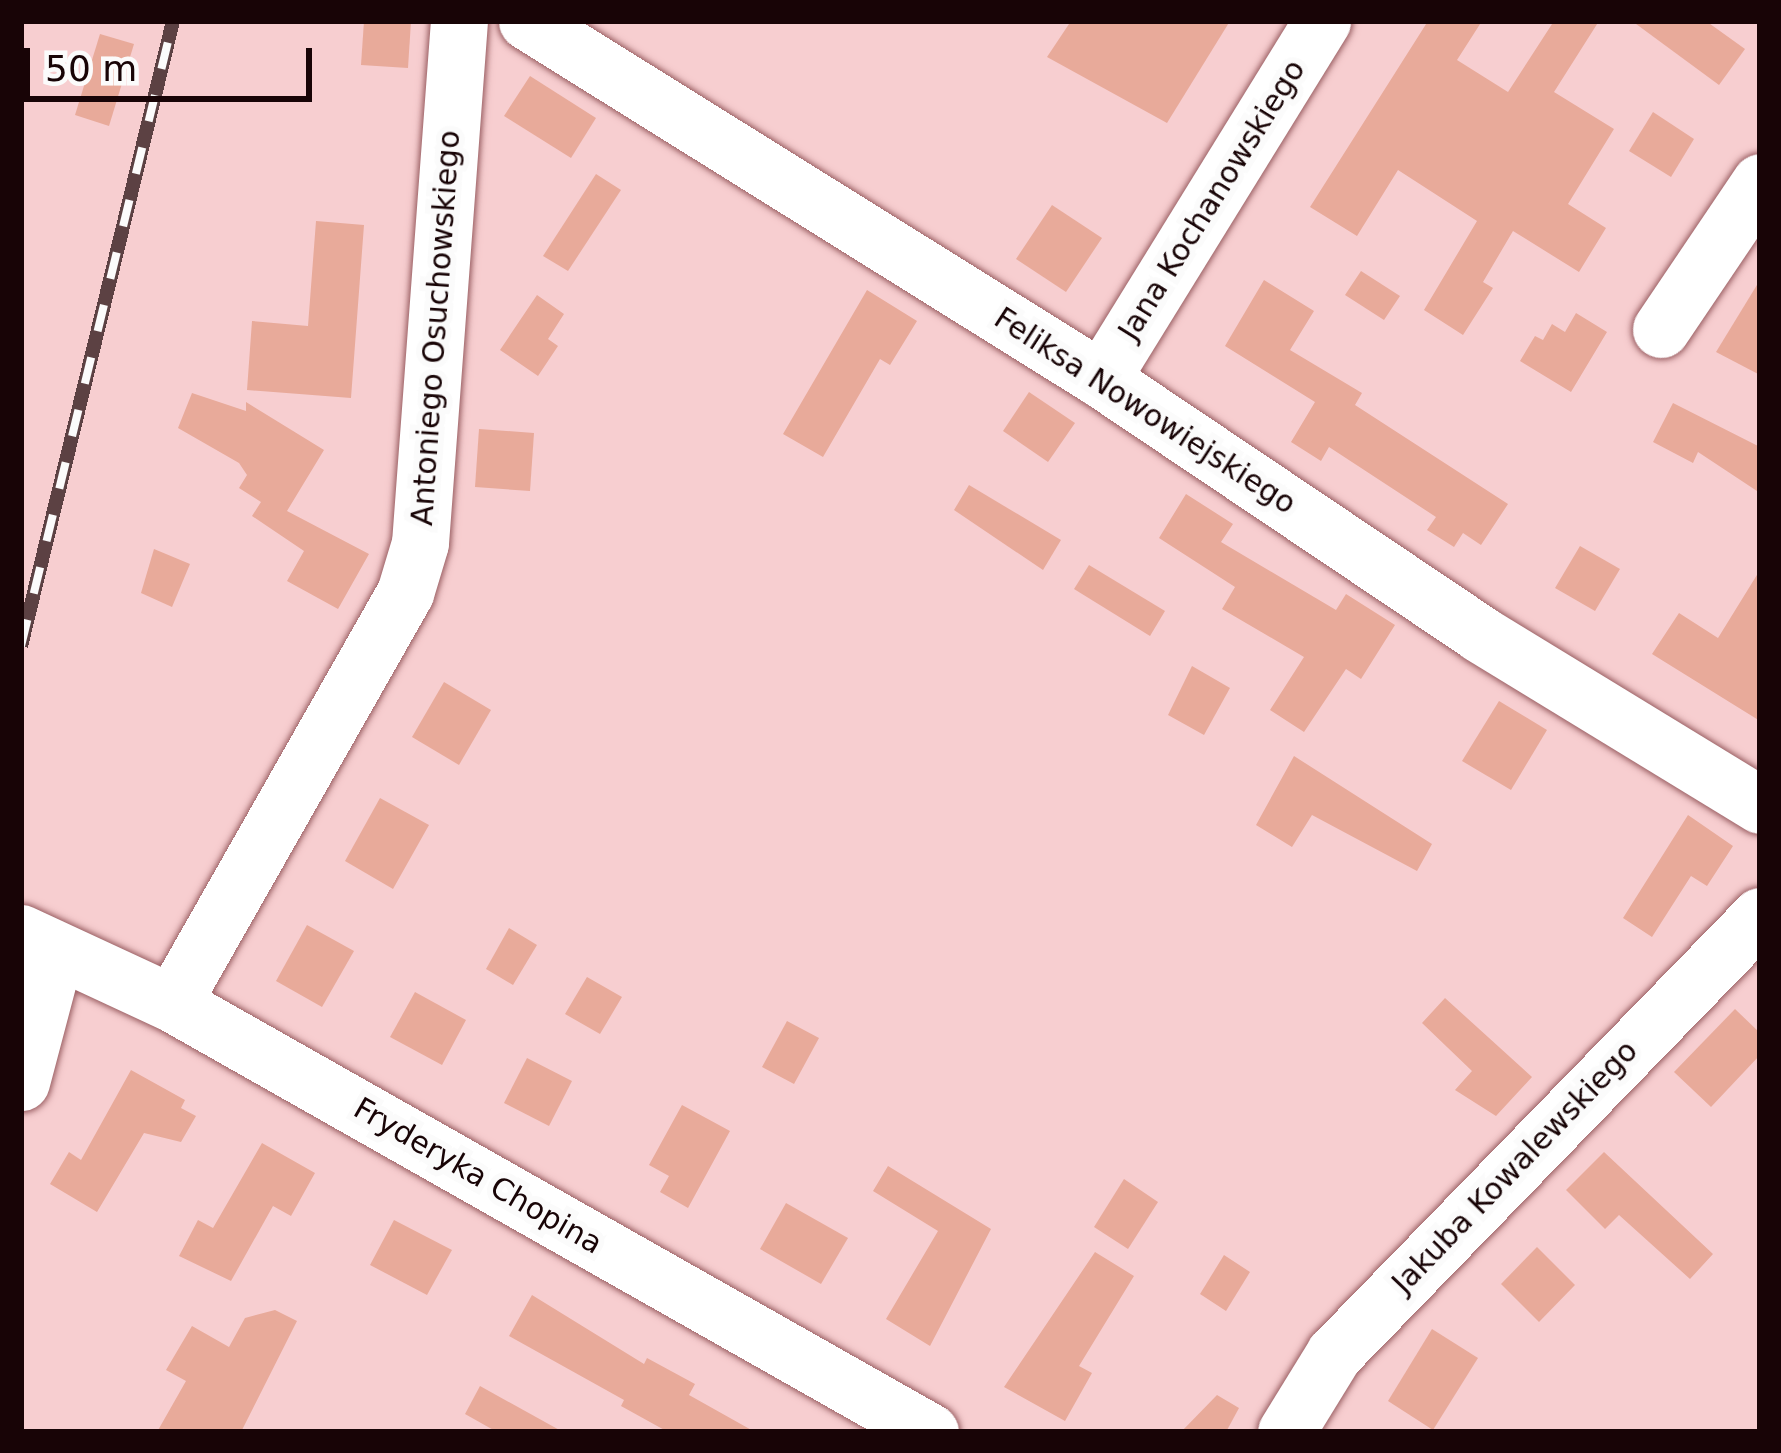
<!DOCTYPE html>
<html>
<head>
<meta charset="utf-8">
<style>
  body { margin:0 }
  #map { position:relative; width:1781px; height:1453px; overflow:hidden; background:#f7ced0; font-family:"DejaVu Sans",sans-serif }
  div>[style] { position:absolute }
  [style*='--x'] { left:calc(var(--x)*1px); top:calc(var(--y)*1px); width:calc(var(--w)*1px); rotate:calc(var(--a)*1deg) }
  .building>* { inset:0; background:#e8aa9a }
  .roads { filter:drop-shadow(0 0 3px #9a5f63) drop-shadow(0 0 3px #9a5f63) }
  .minor>* { height:57px; margin:-28.5px; padding:0 28.5px; transform-origin:28.5px; border-radius:28.5px; background:#fff }
  .rail>* { height:14px; margin-top:-7px; transform-origin:0; background:repeating-linear-gradient(90deg,#fbfbfb 0 27px,#5c4143 0 54px); box-sizing:border-box; border-block:3px solid #5c4143 }
  span { translate:-50% -50%; white-space:nowrap; text-align:center; line-height:1.15; -webkit-text-stroke:12px #fbfbfb; paint-order:stroke }
  .street-label { font-size:30px; color:#180406 }
  .frame { position:absolute; inset:0; border:24px solid #180406; pointer-events:none }
  .scale { position:absolute; left:24px; top:48px; width:288px; height:54px; box-sizing:border-box; border:6px solid #180406; border-top:0; padding-left:15px; font-size:36px; line-height:42px; white-space:nowrap; color:#180406; -webkit-text-stroke:9px #fbfbfb; paint-order:stroke }
</style>
</head>
<body>
<div id="map">
  <div class="building">
    <div style="clip-path:polygon(364px 21px,411px 21px,408px 68px,361px 65px)"></div>
    <div style="clip-path:polygon(1071px 21px,1230px 21px,1167px 123px,1047px 57px)"></div>
    <div style="clip-path:polygon(1428px 21px,1482px 21px,1457px 60px,1508px 92px,1554px 21px,1599px 21px,1554px 92px,1614px 129px,1568px 204px,1606px 228px,1579px 272px,1513px 231px,1483px 282px,1493px 288px,1463px 335px,1424px 310px,1477px 221px,1398px 170px,1357px 236px,1310px 207px)"></div>
    <div style="clip-path:polygon(1632px 21px,1706px 21px,1745px 49px,1719px 85px)"></div>
    <div style="clip-path:polygon(100px 34px,134px 44px,109px 126px,75px 115px)"></div>
    <div style="clip-path:polygon(530px 76px,596px 118px,571px 158px,504px 116px)"></div>
    <div style="clip-path:polygon(1653px 112px,1694px 139px,1671px 177px,1629px 151px)"></div>
    <div style="clip-path:polygon(596px 174px,621px 190px,568px 271px,543px 256px)"></div>
    <div style="clip-path:polygon(1052px 205px,1102px 238px,1066px 292px,1016px 259px)"></div>
    <div style="clip-path:polygon(316px 221px,364px 225px,351px 398px,247px 390px,252px 321px,308px 326px)"></div>
    <div style="clip-path:polygon(1361px 271px,1400px 296px,1384px 320px,1345px 295px)"></div>
    <div style="clip-path:polygon(1264px 280px,1314px 311px,1290px 350px,1362px 393px,1355px 405px,1508px 504px,1481px 545px,1463px 533px,1454px 547px,1427px 530px,1436px 517px,1329px 447px,1321px 461px,1291px 442px,1315px 402px,1225px 346px)"></div>
    <div style="clip-path:polygon(1760px 280px,1760px 375px,1716px 352px)"></div>
    <div style="clip-path:polygon(867px 290px,917px 321px,890px 365px,880px 359px,823px 457px,783px 434px)"></div>
    <div style="clip-path:polygon(537px 295px,564px 314px,548px 339px,558px 346px,538px 376px,500px 350px)"></div>
    <div style="clip-path:polygon(1576px 313px,1607px 332px,1571px 392px,1520px 361px,1535px 336px,1543px 340px,1552px 324px,1565px 332px)"></div>
    <div style="clip-path:polygon(1029px 392px,1075px 423px,1048px 462px,1003px 431px)"></div>
    <div style="clip-path:polygon(192px 393px,246px 411px,246px 402px,324px 450px,287px 511px,369px 554px,338px 609px,287px 581px,304px 551px,252px 516px,261px 502px,239px 488px,247px 475px,239px 463px,178px 428px)"></div>
    <div style="clip-path:polygon(1673px 403px,1760px 447px,1760px 493px,1698px 452px,1693px 463px,1653px 442px)"></div>
    <div style="clip-path:polygon(479px 429px,534px 433px,530px 491px,475px 487px)"></div>
    <div style="clip-path:polygon(969px 485px,1061px 540px,1043px 570px,954px 510px)"></div>
    <div style="clip-path:polygon(1186px 494px,1233px 524px,1221px 542px,1336px 610px,1346px 594px,1395px 625px,1361px 679px,1346px 669px,1304px 732px,1270px 710px,1304px 657px,1222px 609px,1235px 587px,1159px 538px)"></div>
    <div style="clip-path:polygon(1580px 546px,1620px 569px,1595px 611px,1555px 588px)"></div>
    <div style="clip-path:polygon(154px 549px,190px 564px,172px 607px,141px 593px)"></div>
    <div style="clip-path:polygon(1089px 565px,1165px 611px,1150px 636px,1074px 589px)"></div>
    <div style="clip-path:polygon(1760px 570px,1760px 721px,1652px 654px,1679px 613px,1718px 638px)"></div>
    <div style="clip-path:polygon(1192px 666px,1230px 688px,1204px 735px,1168px 715px)"></div>
    <div style="clip-path:polygon(444px 682px,491px 710px,459px 765px,412px 737px)"></div>
    <div style="clip-path:polygon(1499px 701px,1547px 730px,1511px 790px,1462px 761px)"></div>
    <div style="clip-path:polygon(1294px 756px,1432px 844px,1417px 871px,1312px 815px,1292px 847px,1256px 825px)"></div>
    <div style="clip-path:polygon(380px 798px,429px 825px,393px 889px,345px 861px)"></div>
    <div style="clip-path:polygon(1688px 815px,1733px 846px,1707px 886px,1691px 876px,1652px 937px,1623px 918px)"></div>
    <div style="clip-path:polygon(307px 925px,354px 951px,322px 1007px,276px 981px)"></div>
    <div style="clip-path:polygon(509px 928px,537px 945px,513px 985px,486px 969px)"></div>
    <div style="clip-path:polygon(587px 977px,622px 997px,600px 1034px,565px 1014px)"></div>
    <div style="clip-path:polygon(415px 992px,466px 1020px,442px 1065px,390px 1037px)"></div>
    <div style="clip-path:polygon(1445px 998px,1532px 1077px,1496px 1116px,1455px 1090px,1472px 1071px,1422px 1023px)"></div>
    <div style="clip-path:polygon(1735px 1009px,1760px 1033px,1760px 1055px,1711px 1107px,1674px 1072px)"></div>
    <div style="clip-path:polygon(787px 1021px,819px 1038px,794px 1084px,762px 1067px)"></div>
    <div style="clip-path:polygon(527px 1058px,572px 1081px,549px 1126px,504px 1103px)"></div>
    <div style="clip-path:polygon(131px 1070px,185px 1100px,181px 1108px,196px 1116px,181px 1142px,144px 1133px,97px 1212px,50px 1184px,69px 1152px,81px 1160px)"></div>
    <div style="clip-path:polygon(682px 1105px,730px 1131px,688px 1208px,660px 1192px,669px 1176px,649px 1165px)"></div>
    <div style="clip-path:polygon(262px 1143px,315px 1173px,291px 1216px,273px 1206px,231px 1281px,179px 1256px,198px 1220px,213px 1228px)"></div>
    <div style="clip-path:polygon(1604px 1152px,1713px 1254px,1690px 1279px,1619px 1215px,1605px 1229px,1566px 1190px)"></div>
    <div style="clip-path:polygon(888px 1166px,991px 1229px,930px 1346px,886px 1319px,938px 1231px,873px 1191px)"></div>
    <div style="clip-path:polygon(1124px 1179px,1158px 1202px,1128px 1249px,1094px 1227px)"></div>
    <div style="clip-path:polygon(786px 1203px,848px 1238px,821px 1284px,760px 1249px)"></div>
    <div style="clip-path:polygon(394px 1220px,452px 1250px,427px 1295px,370px 1265px)"></div>
    <div style="clip-path:polygon(1537px 1247px,1575px 1285px,1539px 1322px,1501px 1284px)"></div>
    <div style="clip-path:polygon(1095px 1252px,1134px 1276px,1079px 1366px,1092px 1373px,1065px 1421px,1004px 1387px)"></div>
    <div style="clip-path:polygon(1224px 1255px,1250px 1272px,1226px 1311px,1200px 1294px)"></div>
    <div style="clip-path:polygon(532px 1295px,644px 1364px,647px 1358px,695px 1384px,689px 1395px,755px 1432px,668px 1432px,621px 1406px,624px 1400px,509px 1336px)"></div>
    <div style="clip-path:polygon(275px 1310px,297px 1321px,241px 1432px,157px 1432px,186px 1381px,166px 1370px,192px 1326px,229px 1347px,245px 1318px)"></div>
    <div style="clip-path:polygon(1432px 1329px,1478px 1358px,1433px 1430px,1388px 1401px)"></div>
    <div style="clip-path:polygon(480px 1386px,563px 1432px,497px 1432px,465px 1414px)"></div>
    <div style="clip-path:polygon(1217px 1395px,1239px 1408px,1226px 1432px,1181px 1432px)"></div>
  </div>
  <div class="roads">
    <div class="minor">
      <div style="--x:527;--y:21;--w:676;--a:31.95"></div>
      <div style="--x:1101;--y:379;--w:457;--a:33.9"></div>
      <div style="--x:1480;--y:634;--w:328;--a:31.4"></div>
      <div style="--x:1661;--y:329;--w:177;--a:-56"></div>
      <div style="--x:1101;--y:379;--w:421;--a:-58.3"></div>
      <div style="--x:21;--y:933;--w:166;--a:24.9"></div>
      <div style="--x:172;--y:1003;--w:871;--a:29.51"></div>
      <div style="--x:172;--y:1003;--w:472;--a:-60.4"></div>
      <div style="--x:405;--y:593;--w:52;--a:-73.3"></div>
      <div style="--x:420;--y:543;--w:523;--a:-85.73"></div>
      <div style="--x:21;--y:1082;--w:133;--a:-75.2"></div>
      <div style="--x:1286;--y:1432;--w:92;--a:-58.4"></div>
      <div style="--x:1334;--y:1354;--w:611;--a:-45.8"></div>
    </div>
  </div>
  <div class="rail">
    <div style="--x:21;--y:646;--w:643;--a:-76.33"></div>
  </div>
  <div class="street-label">
    <span style="left:1212px;top:200px;rotate:-58deg">Jana Kochanowskiego</span>
    <span style="left:436px;top:328px;rotate:-86deg">Antoniego Osuchowskiego</span>
    <span style="left:1145px;top:411px;rotate:33deg">Feliksa Nowowiejskiego</span>
    <span style="left:1515px;top:1167px;rotate:-46deg">Jakuba Kowalewskiego</span>
    <span style="left:478px;top:1176px;rotate:30deg">Fryderyka Chopina</span>
  </div>
  <div class="frame"></div>
  <div class="scale">50 m</div>
</div>
</body>
</html>
